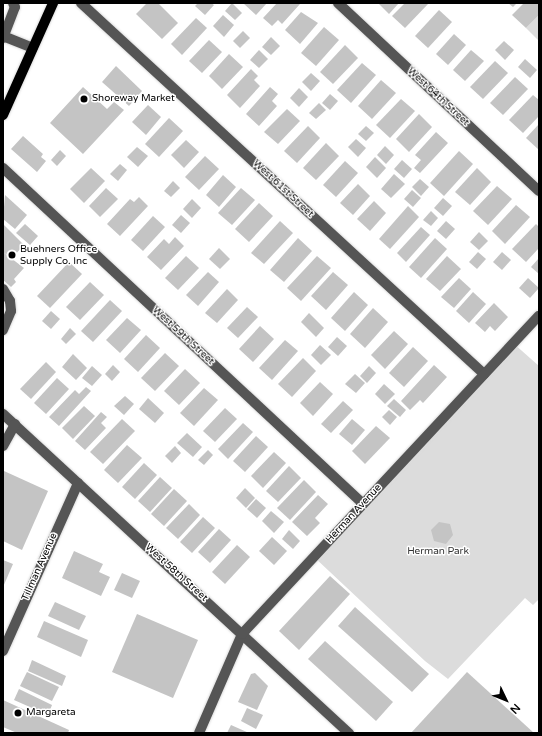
<!DOCTYPE html>
<html>
<head>
<meta charset="utf-8">
<style>
  body { margin:0 }
  #map { position:relative; width:542px; height:736px; overflow:hidden; background:#fff; font-family:"Varela Round",sans-serif }
  div>[style] { position:absolute }
  [style*='--x'] { left:calc(var(--x)*1px); top:calc(var(--y)*1px); width:calc(var(--w)*1px); rotate:calc(var(--a)*1deg) }
  .green>* { inset:0; background:#dcdcdc }
  .building>* { inset:0; background:#c4c4c4 }
  .roads { filter:drop-shadow(0 0 1px #dbdbdb) drop-shadow(0 0 1px #dbdbdb) }
  .minor>* { height:10px; margin:-5px; padding:0 5px; transform-origin:5px; border-radius:5px; background:#555 }
  .major>* { height:10px; margin:-5px; padding:0 5px; transform-origin:5px; border-radius:5px; background:#000 }
  .dots>* { width:11px; height:11px; translate:-50% -50%; box-sizing:border-box; border:2px solid #fff; border-radius:50% }
  span { translate:-50% -50%; white-space:nowrap; text-align:center; line-height:1.15; -webkit-text-stroke:3px #fff; paint-order:stroke }
  .street-label { font-size:10px; color:#000 }
  .poi-label { font-size:10px; color:#000 }
  .left { translate:0 -50%; text-align:left }
  .park-label { font-size:10px; color:#333 }
  .frame { position:absolute; inset:0; border:4px solid #000; pointer-events:none }
  .north { position:absolute; left:486px; top:680px; width:40px; height:40px; -webkit-text-stroke:3px #fff; paint-order:stroke; rotate:133deg; font-size:11px; font-weight:700; line-height:16px; text-align:center; color:#000 }
  .north::after { content:''; display:block; margin:auto; width:14px; height:18px; background:#000; clip-path:polygon(50% 0,100% 100%,50% 72%,0 100%) }
</style>
</head>
<body>
<div id="map">
  <div class="green">
    <div style="clip-path:polygon(539px 15px,539px 41px,526px 28px)"></div>
    <div style="clip-path:polygon(513px 343px,539px 366px,539px 599px,533px 605px,525px 598px,448px 679px,425px 661px,314px 557px)"></div>
  </div>
  <div class="building">
    <div style="clip-path:polygon(147px 3px,158px 3px,178px 23px,162px 39px,136px 14px)"></div>
    <div style="clip-path:polygon(198px 3px,211px 3px,214px 5px,205px 15px,195px 6px)"></div>
    <div style="clip-path:polygon(232px 3px,242px 13px,235px 20px,225px 11px)"></div>
    <div style="clip-path:polygon(243px 3px,267px 3px,256px 15px)"></div>
    <div style="clip-path:polygon(277px 3px,300px 4px,282px 24px,278px 20px,272px 26px,263px 18px)"></div>
    <div style="clip-path:polygon(378px 3px,399px 3px,389px 14px)"></div>
    <div style="clip-path:polygon(405px 3px,429px 3px,405px 28px,392px 16px)"></div>
    <div style="clip-path:polygon(508px 3px,517px 3px,513px 7px)"></div>
    <div style="clip-path:polygon(524px 3px,539px 3px,539px 15px,526px 28px,512px 15px)"></div>
    <div style="clip-path:polygon(439px 10px,452px 22px,428px 48px,415px 36px)"></div>
    <div style="clip-path:polygon(301px 12px,318px 23px,300px 44px,285px 30px)"></div>
    <div style="clip-path:polygon(223px 15px,234px 25px,224px 37px,213px 26px)"></div>
    <div style="clip-path:polygon(196px 18px,207px 28px,182px 55px,171px 44px)"></div>
    <div style="clip-path:polygon(324px 27px,339px 40px,316px 66px,301px 53px)"></div>
    <div style="clip-path:polygon(243px 31px,250px 38px,240px 48px,233px 41px)"></div>
    <div style="clip-path:polygon(454px 34px,466px 45px,448px 65px,436px 54px)"></div>
    <div style="clip-path:polygon(271px 37px,280px 46px,271px 55px,262px 47px)"></div>
    <div style="clip-path:polygon(209px 40px,222px 52px,202px 73px,189px 61px)"></div>
    <div style="clip-path:polygon(504px 41px,514px 50px,505px 60px,495px 50px)"></div>
    <div style="clip-path:polygon(345px 45px,358px 58px,333px 84px,320px 72px)"></div>
    <div style="clip-path:polygon(259px 50px,268px 59px,259px 68px,250px 60px)"></div>
    <div style="clip-path:polygon(471px 50px,484px 61px,465px 81px,453px 70px)"></div>
    <div style="clip-path:polygon(229px 54px,243px 67px,222px 89px,209px 76px)"></div>
    <div style="clip-path:polygon(525px 59px,537px 70px,530px 78px,518px 67px)"></div>
    <div style="clip-path:polygon(495px 61px,508px 73px,483px 99px,470px 87px)"></div>
    <div style="clip-path:polygon(362px 63px,376px 75px,351px 103px,337px 90px)"></div>
    <div style="clip-path:polygon(116px 66px,142px 91px,129px 106px,102px 82px)"></div>
    <div style="clip-path:polygon(251px 69px,258px 76px,254px 80px,260px 86px,240px 108px,227px 95px)"></div>
    <div style="clip-path:polygon(311px 73px,320px 81px,311px 91px,302px 82px)"></div>
    <div style="clip-path:polygon(515px 77px,528px 89px,503px 115px,490px 103px)"></div>
    <div style="clip-path:polygon(381px 80px,396px 93px,372px 119px,358px 106px)"></div>
    <div style="clip-path:polygon(83px 87px,107px 109px,114px 102px,124px 110px,83px 154px,50px 123px)"></div>
    <div style="clip-path:polygon(270px 87px,278px 94px,272px 101px,277px 106px,259px 126px,246px 114px)"></div>
    <div style="clip-path:polygon(299px 88px,308px 97px,299px 107px,290px 98px)"></div>
    <div style="clip-path:polygon(330px 94px,338px 101px,330px 110px,322px 103px)"></div>
    <div style="clip-path:polygon(533px 95px,539px 100px,539px 116px,523px 133px,509px 120px)"></div>
    <div style="clip-path:polygon(401px 99px,415px 111px,390px 138px,376px 125px)"></div>
    <div style="clip-path:polygon(319px 103px,326px 110px,316px 119px,309px 113px)"></div>
    <div style="clip-path:polygon(148px 105px,161px 117px,146px 135px,132px 122px)"></div>
    <div style="clip-path:polygon(287px 109px,300px 121px,278px 144px,264px 132px)"></div>
    <div style="clip-path:polygon(419px 114px,432px 127px,409px 152px,396px 139px)"></div>
    <div style="clip-path:polygon(169px 118px,183px 131px,159px 157px,145px 144px)"></div>
    <div style="clip-path:polygon(539px 124px,539px 150px,526px 138px)"></div>
    <div style="clip-path:polygon(308px 126px,320px 138px,297px 163px,284px 151px)"></div>
    <div style="clip-path:polygon(366px 126px,374px 133px,366px 141px,358px 134px)"></div>
    <div style="clip-path:polygon(436px 132px,448px 143px,420px 173px,414px 168px,421px 160px,415px 155px)"></div>
    <div style="clip-path:polygon(23px 136px,43px 154px,41px 157px,46px 161px,37px 172px,11px 149px)"></div>
    <div style="clip-path:polygon(356px 139px,366px 148px,358px 157px,348px 147px)"></div>
    <div style="clip-path:polygon(186px 140px,199px 152px,184px 168px,171px 155px)"></div>
    <div style="clip-path:polygon(326px 143px,339px 156px,316px 180px,303px 168px)"></div>
    <div style="clip-path:polygon(385px 146px,394px 155px,386px 164px,377px 155px)"></div>
    <div style="clip-path:polygon(137px 147px,148px 156px,138px 167px,127px 157px)"></div>
    <div style="clip-path:polygon(60px 150px,66px 156px,57px 166px,51px 160px)"></div>
    <div style="clip-path:polygon(459px 151px,473px 164px,444px 196px,430px 183px)"></div>
    <div style="clip-path:polygon(205px 156px,219px 169px,199px 190px,185px 177px)"></div>
    <div style="clip-path:polygon(375px 157px,386px 168px,377px 178px,366px 167px)"></div>
    <div style="clip-path:polygon(402px 160px,412px 169px,404px 178px,394px 169px)"></div>
    <div style="clip-path:polygon(345px 161px,358px 173px,336px 197px,323px 185px)"></div>
    <div style="clip-path:polygon(120px 164px,127px 170px,118px 181px,110px 174px)"></div>
    <div style="clip-path:polygon(91px 168px,105px 181px,84px 203px,70px 189px)"></div>
    <div style="clip-path:polygon(477px 168px,491px 182px,470px 205px,455px 192px)"></div>
    <div style="clip-path:polygon(394px 174px,405px 184px,391px 198px,381px 189px)"></div>
    <div style="clip-path:polygon(223px 175px,236px 187px,219px 207px,206px 195px)"></div>
    <div style="clip-path:polygon(420px 179px,429px 187px,421px 196px,412px 187px)"></div>
    <div style="clip-path:polygon(173px 181px,180px 188px,171px 197px,164px 191px)"></div>
    <div style="clip-path:polygon(358px 184px,370px 196px,353px 215px,340px 203px)"></div>
    <div style="clip-path:polygon(497px 186px,512px 199px,488px 225px,473px 211px)"></div>
    <div style="clip-path:polygon(106px 188px,118px 199px,100px 217px,89px 206px)"></div>
    <div style="clip-path:polygon(241px 188px,255px 200px,232px 225px,218px 213px)"></div>
    <div style="clip-path:polygon(412px 190px,421px 198px,413px 207px,404px 199px)"></div>
    <div style="clip-path:polygon(5px 195px,27px 215px,15px 229px,3px 219px)"></div>
    <div style="clip-path:polygon(139px 197px,148px 206px,120px 236px,107px 224px,130px 199px,134px 202px)"></div>
    <div style="clip-path:polygon(443px 198px,452px 206px,443px 216px,434px 208px)"></div>
    <div style="clip-path:polygon(192px 199px,201px 208px,192px 218px,183px 209px)"></div>
    <div style="clip-path:polygon(374px 201px,386px 213px,370px 231px,357px 219px)"></div>
    <div style="clip-path:polygon(259px 203px,273px 216px,249px 242px,235px 229px)"></div>
    <div style="clip-path:polygon(516px 205px,530px 217px,505px 244px,492px 231px)"></div>
    <div style="clip-path:polygon(408px 206px,419px 217px,390px 249px,379px 239px)"></div>
    <div style="clip-path:polygon(431px 211px,438px 218px,431px 226px,423px 220px)"></div>
    <div style="clip-path:polygon(181px 215px,190px 223px,181px 233px,172px 225px)"></div>
    <div style="clip-path:polygon(153px 216px,165px 227px,143px 251px,131px 240px)"></div>
    <div style="clip-path:polygon(280px 221px,293px 233px,264px 264px,251px 253px)"></div>
    <div style="clip-path:polygon(446px 221px,455px 229px,446px 239px,437px 231px)"></div>
    <div style="clip-path:polygon(3px 224px,24px 245px,12px 258px,3px 252px,24px 268px,14px 279px,16px 282px,11px 287px,3px 280px)"></div>
    <div style="clip-path:polygon(25px 224px,38px 236px,30px 245px,16px 233px)"></div>
    <div style="clip-path:polygon(536px 224px,539px 227px,539px 248px,526px 262px,512px 249px)"></div>
    <div style="clip-path:polygon(421px 227px,430px 235px,406px 262px,397px 253px)"></div>
    <div style="clip-path:polygon(479px 232px,488px 241px,479px 250px,470px 242px)"></div>
    <div style="clip-path:polygon(175px 237px,184px 246px,161px 270px,147px 257px,164px 239px,169px 244px)"></div>
    <div style="clip-path:polygon(298px 238px,312px 251px,284px 282px,270px 270px)"></div>
    <div style="clip-path:polygon(435px 238px,447px 249px,421px 278px,409px 267px)"></div>
    <div style="clip-path:polygon(219px 248px,230px 259px,220px 269px,209px 259px)"></div>
    <div style="clip-path:polygon(478px 252px,486px 259px,477px 269px,469px 262px)"></div>
    <div style="clip-path:polygon(502px 252px,511px 260px,502px 270px,493px 262px)"></div>
    <div style="clip-path:polygon(186px 256px,199px 268px,178px 290px,165px 278px)"></div>
    <div style="clip-path:polygon(317px 256px,331px 268px,301px 301px,287px 288px)"></div>
    <div style="clip-path:polygon(447px 256px,461px 269px,440px 291px,426px 279px)"></div>
    <div style="clip-path:polygon(539px 258px,539px 274px,531px 267px)"></div>
    <div style="clip-path:polygon(69px 262px,82px 274px,50px 308px,37px 296px)"></div>
    <div style="clip-path:polygon(208px 272px,219px 282px,198px 306px,186px 295px)"></div>
    <div style="clip-path:polygon(333px 272px,348px 285px,326px 310px,311px 296px)"></div>
    <div style="clip-path:polygon(459px 278px,471px 289px,454px 308px,441px 297px)"></div>
    <div style="clip-path:polygon(528px 278px,539px 288px,530px 298px,519px 288px)"></div>
    <div style="clip-path:polygon(90px 282px,104px 295px,80px 320px,66px 307px)"></div>
    <div style="clip-path:polygon(227px 289px,238px 300px,217px 323px,205px 313px)"></div>
    <div style="clip-path:polygon(354px 292px,368px 305px,345px 331px,331px 318px)"></div>
    <div style="clip-path:polygon(473px 292px,486px 304px,469px 323px,456px 311px)"></div>
    <div style="clip-path:polygon(110px 300px,122px 311px,93px 342px,81px 331px)"></div>
    <div style="clip-path:polygon(494px 303px,508px 317px,495px 331px,490px 326px,485px 332px,475px 323px)"></div>
    <div style="clip-path:polygon(247px 307px,258px 317px,238px 338px,227px 328px)"></div>
    <div style="clip-path:polygon(373px 308px,388px 322px,365px 348px,350px 334px)"></div>
    <div style="clip-path:polygon(51px 311px,60px 319px,51px 329px,42px 321px)"></div>
    <div style="clip-path:polygon(309px 313px,324px 328px,316px 337px,301px 322px)"></div>
    <div style="clip-path:polygon(127px 318px,141px 330px,120px 353px,106px 340px)"></div>
    <div style="clip-path:polygon(260px 326px,274px 339px,253px 362px,239px 349px)"></div>
    <div style="clip-path:polygon(70px 328px,76px 334px,66px 344px,61px 339px)"></div>
    <div style="clip-path:polygon(394px 331px,408px 344px,385px 369px,371px 355px)"></div>
    <div style="clip-path:polygon(146px 335px,160px 348px,138px 372px,124px 359px)"></div>
    <div style="clip-path:polygon(337px 337px,347px 346px,338px 356px,328px 347px)"></div>
    <div style="clip-path:polygon(285px 340px,298px 351px,272px 380px,259px 368px)"></div>
    <div style="clip-path:polygon(320px 345px,331px 355px,321px 365px,311px 355px)"></div>
    <div style="clip-path:polygon(413px 347px,428px 361px,404px 387px,389px 373px)"></div>
    <div style="clip-path:polygon(165px 353px,179px 366px,155px 391px,141px 378px)"></div>
    <div style="clip-path:polygon(73px 354px,87px 368px,76px 380px,62px 367px)"></div>
    <div style="clip-path:polygon(303px 358px,316px 371px,292px 397px,278px 384px)"></div>
    <div style="clip-path:polygon(46px 362px,56px 372px,31px 399px,20px 389px)"></div>
    <div style="clip-path:polygon(113px 365px,120px 372px,112px 381px,105px 374px)"></div>
    <div style="clip-path:polygon(434px 365px,447px 377px,423px 403px,420px 400px,410px 410px,401px 401px)"></div>
    <div style="clip-path:polygon(92px 366px,102px 375px,92px 386px,82px 378px)"></div>
    <div style="clip-path:polygon(369px 366px,376px 373px,367px 383px,360px 376px)"></div>
    <div style="clip-path:polygon(185px 369px,200px 383px,179px 405px,164px 391px)"></div>
    <div style="clip-path:polygon(355px 374px,365px 383px,356px 393px,345px 384px)"></div>
    <div style="clip-path:polygon(57px 378px,69px 389px,46px 414px,34px 403px)"></div>
    <div style="clip-path:polygon(320px 382px,333px 394px,313px 416px,300px 403px)"></div>
    <div style="clip-path:polygon(384px 384px,395px 394px,385px 404px,375px 394px)"></div>
    <div style="clip-path:polygon(86px 387px,91px 391px,59px 426px,49px 417px,75px 390px,79px 394px)"></div>
    <div style="clip-path:polygon(204px 388px,218px 400px,194px 426px,180px 413px)"></div>
    <div style="clip-path:polygon(125px 396px,134px 404px,124px 415px,114px 406px)"></div>
    <div style="clip-path:polygon(148px 398px,164px 413px,155px 423px,139px 409px)"></div>
    <div style="clip-path:polygon(394px 399px,406px 410px,400px 417px,387px 406px)"></div>
    <div style="clip-path:polygon(343px 401px,353px 410px,331px 433px,321px 424px)"></div>
    <div style="clip-path:polygon(84px 406px,95px 416px,73px 439px,62px 428px)"></div>
    <div style="clip-path:polygon(225px 408px,237px 419px,215px 442px,203px 431px)"></div>
    <div style="clip-path:polygon(389px 410px,397px 417px,390px 425px,382px 417px)"></div>
    <div style="clip-path:polygon(101px 412px,107px 417px,101px 423px,106px 428px,85px 450px,75px 441px)"></div>
    <div style="clip-path:polygon(122px 419px,135px 431px,103px 464px,90px 452px)"></div>
    <div style="clip-path:polygon(352px 419px,365px 430px,352px 445px,339px 434px)"></div>
    <div style="clip-path:polygon(243px 423px,253px 432px,228px 459px,218px 449px)"></div>
    <div style="clip-path:polygon(376px 426px,390px 438px,365px 464px,352px 451px)"></div>
    <div style="clip-path:polygon(187px 433px,202px 447px,193px 457px,177px 443px)"></div>
    <div style="clip-path:polygon(256px 436px,268px 447px,245px 472px,233px 461px)"></div>
    <div style="clip-path:polygon(127px 445px,142px 458px,118px 483px,104px 470px)"></div>
    <div style="clip-path:polygon(175px 446px,181px 453px,172px 463px,165px 456px)"></div>
    <div style="clip-path:polygon(208px 450px,213px 455px,204px 465px,198px 460px)"></div>
    <div style="clip-path:polygon(274px 452px,286px 463px,263px 488px,251px 476px)"></div>
    <div style="clip-path:polygon(144px 463px,157px 475px,135px 499px,122px 487px)"></div>
    <div style="clip-path:polygon(289px 466px,301px 478px,278px 502px,266px 491px)"></div>
    <div style="clip-path:polygon(4px 471px,48px 491px,22px 550px,3px 541px)"></div>
    <div style="clip-path:polygon(160px 477px,172px 488px,150px 512px,138px 501px)"></div>
    <div style="clip-path:polygon(304px 480px,316px 492px,290px 520px,277px 508px)"></div>
    <div style="clip-path:polygon(245px 488px,255px 498px,246px 508px,236px 498px)"></div>
    <div style="clip-path:polygon(174px 489px,187px 501px,164px 526px,151px 514px)"></div>
    <div style="clip-path:polygon(318px 495px,328px 504px,315px 518px,320px 523px,307px 536px,292px 522px)"></div>
    <div style="clip-path:polygon(256px 499px,266px 508px,257px 518px,247px 509px)"></div>
    <div style="clip-path:polygon(189px 504px,200px 515px,178px 539px,166px 528px)"></div>
    <div style="clip-path:polygon(271px 511px,284px 522px,274px 533px,262px 521px)"></div>
    <div style="clip-path:polygon(203px 517px,215px 528px,192px 553px,180px 542px)"></div>
    <div style="clip-path:polygon(439px 522px,450px 524px,453px 535px,446px 544px,434px 541px,431px 530px)"></div>
    <div style="clip-path:polygon(219px 529px,231px 540px,210px 563px,198px 552px)"></div>
    <div style="clip-path:polygon(289px 530px,300px 541px,293px 549px,282px 539px)"></div>
    <div style="clip-path:polygon(272px 537px,287px 551px,274px 565px,259px 551px)"></div>
    <div style="clip-path:polygon(237px 545px,250px 557px,225px 584px,212px 572px)"></div>
    <div style="clip-path:polygon(74px 551px,103px 564px,99px 572px,110px 577px,101px 596px,62px 578px)"></div>
    <div style="clip-path:polygon(3px 560px,13px 564px,3px 587px)"></div>
    <div style="clip-path:polygon(122px 573px,140px 581px,132px 598px,114px 590px)"></div>
    <div style="clip-path:polygon(330px 576px,350px 594px,299px 650px,279px 631px)"></div>
    <div style="clip-path:polygon(55px 602px,86px 616px,79px 630px,48px 616px)"></div>
    <div style="clip-path:polygon(355px 607px,429px 674px,412px 692px,338px 626px)"></div>
    <div style="clip-path:polygon(137px 614px,198px 640px,173px 698px,112px 672px)"></div>
    <div style="clip-path:polygon(44px 621px,88px 640px,81px 657px,37px 637px)"></div>
    <div style="clip-path:polygon(325px 641px,393px 702px,376px 721px,308px 659px)"></div>
    <div style="clip-path:polygon(32px 660px,66px 676px,62px 686px,28px 671px)"></div>
    <div style="clip-path:polygon(27px 672px,59px 687px,52px 701px,20px 686px)"></div>
    <div style="clip-path:polygon(467px 672px,534px 733px,411px 733px)"></div>
    <div style="clip-path:polygon(255px 673px,268px 686px,257px 710px,238px 702px,251px 674px)"></div>
    <div style="clip-path:polygon(19px 689px,52px 705px,48px 715px,14px 700px)"></div>
    <div style="clip-path:polygon(3px 700px,69px 730px,68px 733px,17px 733px,3px 727px)"></div>
    <div style="clip-path:polygon(247px 708px,263px 715px,256px 729px,241px 721px)"></div>
    <div style="clip-path:polygon(231px 725px,249px 733px,227px 733px)"></div>
  </div>
  <div class="roads">
    <div class="minor">
      <div style="--x:81;--y:3;--w:548;--a:42.63"></div>
      <div style="--x:338;--y:3;--w:275;--a:43.1"></div>
      <div style="--x:3;--y:36;--w:32;--a:22"></div>
      <div style="--x:3;--y:38;--w:33;--a:-69"></div>
      <div style="--x:15;--y:7;--w:4;--a:-117"></div>
      <div style="--x:3;--y:168;--w:492;--a:43"></div>
      <div style="--x:3;--y:289;--w:14;--a:60"></div>
      <div style="--x:10;--y:301;--w:10;--a:84"></div>
      <div style="--x:11;--y:311;--w:21;--a:113"></div>
      <div style="--x:3;--y:414;--w:471;--a:42.7"></div>
      <div style="--x:3;--y:446;--w:25;--a:-61"></div>
      <div style="--x:3;--y:651;--w:184;--a:-65.9"></div>
      <div style="--x:199;--y:733;--w:108;--a:-66.5"></div>
      <div style="--x:242;--y:634;--w:435;--a:-47"></div>
    </div>
    <div class="major">
      <div style="--x:3;--y:115;--w:123;--a:-65.9"></div>
    </div>
  </div>
  <div class="dots">
    <div style="left:84px;top:99px;background:#000"></div>
    <div style="left:12px;top:255px;background:#000"></div>
    <div style="left:18px;top:713px;background:#000"></div>
  </div>
  <div class="street-label">
    <span style="left:438px;top:97px;rotate:43deg">West 64th Street</span>
    <span style="left:283px;top:189px;rotate:43deg">West 61st Street</span>
    <span style="left:183px;top:336px;rotate:43deg">West 59th Street</span>
    <span style="left:354px;top:514px;rotate:-47deg">Herman Avenue</span>
    <span style="left:40px;top:567px;rotate:-66deg">Tillman Avenue</span>
    <span style="left:176px;top:573px;rotate:42deg">West 58th Street</span>
  </div>
  <div class="poi-label">
    <span class="left" style="left:92px;top:99px">Shoreway Market</span>
    <span class="left" style="left:20px;top:255px">Buehners Office<br>Supply Co. Inc</span>
    <span class="left" style="left:26px;top:713px">Margareta</span>
  </div>
  <div class="park-label">
    <span style="left:438px;top:552px">Herman Park</span>
  </div>
  <div class="frame"></div>
  <div class="north">N</div>
</div>
</body>
</html>
